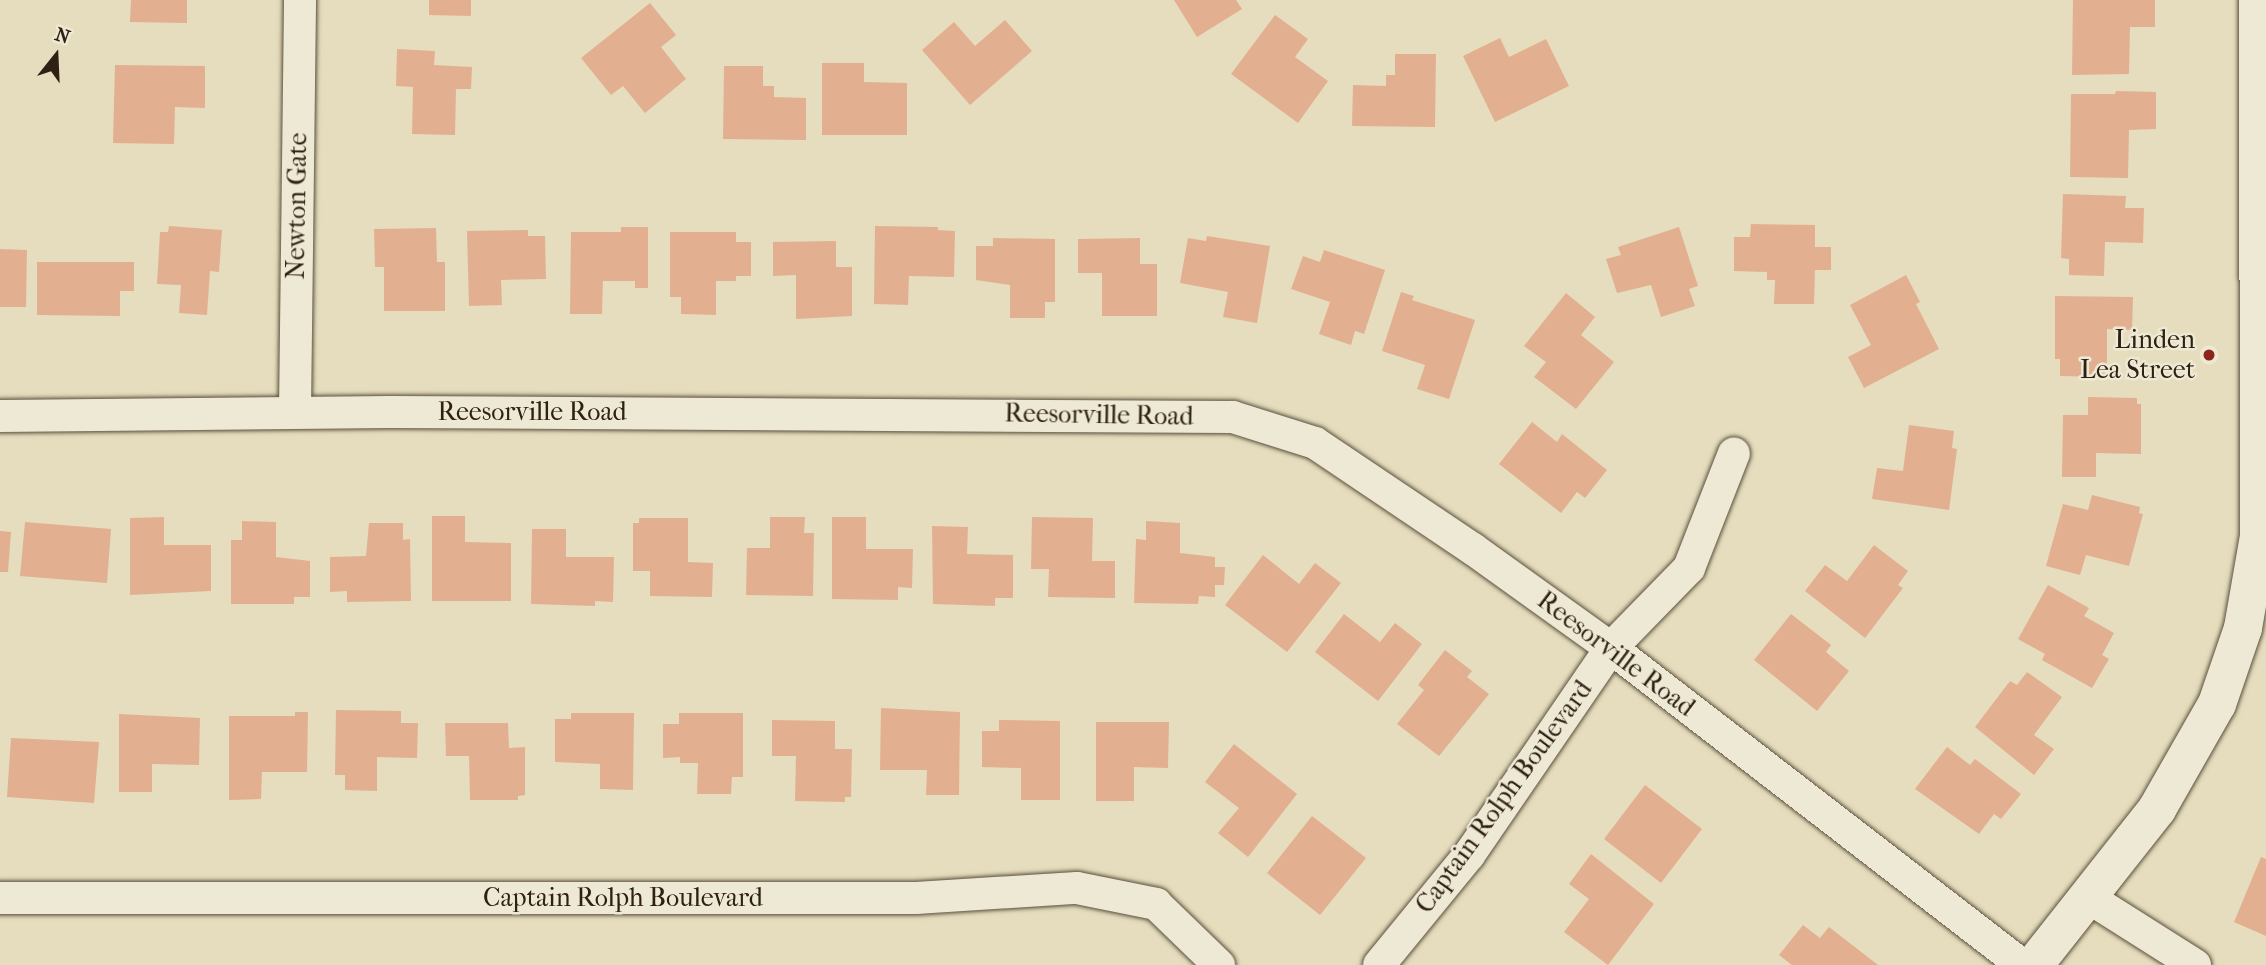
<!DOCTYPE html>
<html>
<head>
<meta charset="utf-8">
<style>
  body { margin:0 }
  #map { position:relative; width:2266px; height:965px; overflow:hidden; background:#e5ddbd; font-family:"IM FELL French Canon",serif }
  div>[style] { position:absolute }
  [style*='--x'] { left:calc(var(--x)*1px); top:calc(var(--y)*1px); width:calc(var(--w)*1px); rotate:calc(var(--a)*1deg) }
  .building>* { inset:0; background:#e2b090 }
  .roads { filter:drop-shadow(0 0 2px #5c4f3d) drop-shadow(0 0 2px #5c4f3d) }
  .street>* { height:32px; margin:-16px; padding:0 16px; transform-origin:16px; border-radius:16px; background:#eee9d4 }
  .secondary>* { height:38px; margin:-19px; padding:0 19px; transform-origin:19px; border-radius:19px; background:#eee9d4 }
  .dots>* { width:19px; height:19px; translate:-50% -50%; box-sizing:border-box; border:4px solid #eee9d4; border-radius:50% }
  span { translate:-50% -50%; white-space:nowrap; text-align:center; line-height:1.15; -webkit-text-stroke:5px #eee9d4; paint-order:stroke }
  .street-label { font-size:26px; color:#2e2012 }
  .poi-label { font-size:26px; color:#2e2012 }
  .right { translate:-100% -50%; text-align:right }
  .north { position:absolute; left:21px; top:21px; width:70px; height:70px; -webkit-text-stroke:5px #eee9d4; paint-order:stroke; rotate:18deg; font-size:19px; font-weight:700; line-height:28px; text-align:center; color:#2e2012 }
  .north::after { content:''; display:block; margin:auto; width:24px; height:32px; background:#2e2012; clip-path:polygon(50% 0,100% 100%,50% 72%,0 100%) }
</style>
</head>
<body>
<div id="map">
  <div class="building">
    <div style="clip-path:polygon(131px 0,187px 0,187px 23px,130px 22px)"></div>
    <div style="clip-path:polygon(429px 0,471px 0,471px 16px,429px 15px)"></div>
    <div style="clip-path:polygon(1174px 0,1236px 0,1242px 9px,1197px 37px)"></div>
    <div style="clip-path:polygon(2073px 0,2155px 0,2155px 27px,2130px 27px,2129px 74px,2072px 75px)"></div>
    <div style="clip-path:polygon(650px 3px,676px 35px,661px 47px,686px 79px,645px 113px,623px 86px,611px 95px,581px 58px)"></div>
    <div style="clip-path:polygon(1275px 15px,1308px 39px,1295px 57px,1328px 81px,1298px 123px,1231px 74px)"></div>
    <div style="clip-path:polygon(1005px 20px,1032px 51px,970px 105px,922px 50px,954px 22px,975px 46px)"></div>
    <div style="clip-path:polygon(1500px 38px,1509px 57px,1546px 39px,1569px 86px,1495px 122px,1463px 56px)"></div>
    <div style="clip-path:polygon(397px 49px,435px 51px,434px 65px,472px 67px,471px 89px,456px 89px,455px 135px,412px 134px,413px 87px,396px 86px)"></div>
    <div style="clip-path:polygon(1395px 54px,1436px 54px,1435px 127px,1352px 126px,1353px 85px,1386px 86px,1386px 75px,1395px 75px)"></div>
    <div style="clip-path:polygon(822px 63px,864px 63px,864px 82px,907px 83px,907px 135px,822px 135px)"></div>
    <div style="clip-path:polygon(115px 65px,205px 66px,205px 108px,175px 107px,174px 144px,113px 143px)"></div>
    <div style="clip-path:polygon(724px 66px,763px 66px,763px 86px,774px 86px,774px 97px,806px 98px,806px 140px,723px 139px)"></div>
    <div style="clip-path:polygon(2116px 91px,2156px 92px,2156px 129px,2129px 130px,2128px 178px,2070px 177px,2071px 94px,2115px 94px)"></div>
    <div style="clip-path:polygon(2063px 194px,2126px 196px,2125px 208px,2144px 208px,2143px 243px,2105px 242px,2104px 276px,2069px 275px,2069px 259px,2061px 258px)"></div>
    <div style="clip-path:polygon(1751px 224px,1815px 225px,1815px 247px,1831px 247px,1831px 270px,1815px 270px,1814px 304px,1774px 304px,1775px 280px,1767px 280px,1767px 272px,1734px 271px,1734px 237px,1750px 237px)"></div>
    <div style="clip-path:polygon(169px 226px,222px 230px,219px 272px,210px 271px,207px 315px,179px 313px,181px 285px,157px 284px,160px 232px,168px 232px)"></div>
    <div style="clip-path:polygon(875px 226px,938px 227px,938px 230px,955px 231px,954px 277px,909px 276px,908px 305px,874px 304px)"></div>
    <div style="clip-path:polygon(621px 227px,648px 227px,648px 288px,635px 288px,635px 281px,603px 281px,602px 314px,570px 314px,571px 232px,621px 232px)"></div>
    <div style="clip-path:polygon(1679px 227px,1698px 286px,1689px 289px,1695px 306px,1661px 317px,1651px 285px,1617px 293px,1606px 259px,1621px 255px,1618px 247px)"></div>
    <div style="clip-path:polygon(436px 228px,437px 262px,445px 262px,445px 311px,384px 311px,384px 267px,375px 267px,374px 229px)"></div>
    <div style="clip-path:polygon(528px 230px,528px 236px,545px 236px,546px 279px,501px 280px,502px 305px,469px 306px,467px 231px)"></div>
    <div style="clip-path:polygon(670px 232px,736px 232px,736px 242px,751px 242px,751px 276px,736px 276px,736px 281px,716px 281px,716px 315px,681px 314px,681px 297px,670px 297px)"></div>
    <div style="clip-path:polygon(1207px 236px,1270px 246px,1257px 323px,1223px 317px,1228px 292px,1180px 283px,1188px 238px,1206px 241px)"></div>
    <div style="clip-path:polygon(993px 238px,1055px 239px,1055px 302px,1045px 302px,1045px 318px,1010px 318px,1010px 285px,976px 280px,976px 246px,993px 246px)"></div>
    <div style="clip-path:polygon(1140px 238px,1140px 264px,1157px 264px,1157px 316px,1102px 316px,1102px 273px,1078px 273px,1078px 239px)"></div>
    <div style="clip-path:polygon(836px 241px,836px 267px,852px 267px,852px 316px,796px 319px,796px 275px,773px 276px,773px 242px)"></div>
    <div style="clip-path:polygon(0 249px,27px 250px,26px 307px,0 307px)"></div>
    <div style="clip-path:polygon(1324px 250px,1385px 270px,1364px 334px,1355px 331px,1351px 345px,1319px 334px,1330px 302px,1291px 289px,1303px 256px,1320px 262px)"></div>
    <div style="clip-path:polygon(37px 262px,134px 262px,134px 291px,120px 291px,120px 316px,37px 315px)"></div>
    <div style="clip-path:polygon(1906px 275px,1920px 302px,1916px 304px,1939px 349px,1864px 388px,1848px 357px,1871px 345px,1850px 305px)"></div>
    <div style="clip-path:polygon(1401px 292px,1414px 296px,1412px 300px,1475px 320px,1449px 399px,1417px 389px,1425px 365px,1382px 351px)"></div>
    <div style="clip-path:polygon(1566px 293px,1595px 317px,1581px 335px,1614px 362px,1576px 409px,1534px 377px,1546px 362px,1524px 346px)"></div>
    <div style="clip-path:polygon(2055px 296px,2133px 297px,2132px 330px,2107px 329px,2107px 377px,2060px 376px,2060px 359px,2055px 359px)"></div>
    <div style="clip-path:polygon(2088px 397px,2137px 398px,2137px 404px,2141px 404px,2141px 454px,2096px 453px,2096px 477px,2062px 477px,2063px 415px,2088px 415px)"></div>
    <div style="clip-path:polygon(1532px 422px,1557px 442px,1562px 434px,1607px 470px,1585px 498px,1577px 492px,1561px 513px,1499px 464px)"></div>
    <div style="clip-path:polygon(1909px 425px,1954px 431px,1952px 448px,1957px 449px,1949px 510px,1872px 499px,1877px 468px,1903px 471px)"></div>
    <div style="clip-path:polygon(2092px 495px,2140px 507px,2139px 513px,2143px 514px,2129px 566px,2086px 555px,2080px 575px,2046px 566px,2063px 504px,2088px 510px)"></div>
    <div style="clip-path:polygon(432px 516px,465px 516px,465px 542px,511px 543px,511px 601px,432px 601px)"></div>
    <div style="clip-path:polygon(164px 517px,164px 545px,211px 545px,211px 591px,130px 595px,130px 518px)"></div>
    <div style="clip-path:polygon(770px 517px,805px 517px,804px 533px,814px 533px,813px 596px,746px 595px,747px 548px,770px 548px)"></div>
    <div style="clip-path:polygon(832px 517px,866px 517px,866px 549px,913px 549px,912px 588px,898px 587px,898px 600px,832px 599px)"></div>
    <div style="clip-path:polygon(1032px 517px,1093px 518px,1092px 561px,1115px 561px,1115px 598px,1048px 597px,1049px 569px,1031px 569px)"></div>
    <div style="clip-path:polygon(639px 518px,688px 518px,688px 562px,713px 563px,712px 597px,650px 596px,650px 571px,633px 571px,633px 523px,639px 523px)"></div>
    <div style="clip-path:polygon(242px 521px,276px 522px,276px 557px,310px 561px,310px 597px,294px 597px,294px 604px,231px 604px,231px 540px,242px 540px)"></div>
    <div style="clip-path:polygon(1146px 521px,1180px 523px,1180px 553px,1215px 557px,1215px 567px,1225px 567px,1224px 585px,1215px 585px,1215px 597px,1199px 596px,1198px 604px,1134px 603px,1136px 539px,1146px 540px)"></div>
    <div style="clip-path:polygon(25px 522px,111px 529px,107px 583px,20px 576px)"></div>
    <div style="clip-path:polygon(369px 523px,403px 523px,403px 540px,410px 539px,411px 601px,347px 602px,347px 591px,330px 592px,330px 557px,366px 556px)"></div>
    <div style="clip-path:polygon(932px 526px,968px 527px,967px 554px,1013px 555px,1013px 598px,995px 598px,995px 606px,933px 604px)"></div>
    <div style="clip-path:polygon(532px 529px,566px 529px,566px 557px,614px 557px,613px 602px,595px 601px,595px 606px,531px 604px)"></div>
    <div style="clip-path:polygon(0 531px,11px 532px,8px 572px,0 572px)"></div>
    <div style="clip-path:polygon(1874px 545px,1908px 571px,1898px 585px,1903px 588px,1865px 638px,1805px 591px,1825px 565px,1847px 581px)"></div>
    <div style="clip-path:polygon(1263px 555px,1299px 584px,1315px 563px,1341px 583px,1287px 652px,1225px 605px)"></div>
    <div style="clip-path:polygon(2048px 585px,2089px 608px,2084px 616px,2114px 633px,2102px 655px,2109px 659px,2092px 688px,2042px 660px,2045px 654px,2018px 639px)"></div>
    <div style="clip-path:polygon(1344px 614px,1380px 642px,1395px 623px,1422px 644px,1378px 701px,1315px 652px)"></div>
    <div style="clip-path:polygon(1791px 614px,1831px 645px,1826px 652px,1849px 671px,1817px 711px,1754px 660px)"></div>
    <div style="clip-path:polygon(1445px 650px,1472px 671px,1467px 677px,1489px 694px,1439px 756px,1397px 724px,1424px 690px,1418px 685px)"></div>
    <div style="clip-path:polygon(2027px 672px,2062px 697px,2034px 735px,2054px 749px,2034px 775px,1975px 727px,2010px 681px,2017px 685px)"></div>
    <div style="clip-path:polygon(881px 708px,960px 712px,959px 795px,926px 795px,927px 770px,880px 770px)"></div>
    <div style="clip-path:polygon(336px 710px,401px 711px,401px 723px,418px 723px,417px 758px,377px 757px,377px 791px,345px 790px,345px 775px,335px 775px)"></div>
    <div style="clip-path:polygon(295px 712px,308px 712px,307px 772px,262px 772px,261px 799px,229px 800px,229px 716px,295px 716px)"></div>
    <div style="clip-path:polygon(571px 713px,634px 713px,633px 790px,600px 789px,600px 764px,555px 762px,555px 719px,571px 719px)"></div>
    <div style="clip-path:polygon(679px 713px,743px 713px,743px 777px,732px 777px,731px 794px,697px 794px,698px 763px,680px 763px,680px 757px,663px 758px,663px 724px,679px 724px)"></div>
    <div style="clip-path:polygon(119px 714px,200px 718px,199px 765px,152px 764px,152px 792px,119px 792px)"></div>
    <div style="clip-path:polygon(772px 720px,835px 721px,835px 749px,852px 749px,851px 797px,845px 797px,845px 802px,795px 801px,796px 756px,772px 756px)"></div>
    <div style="clip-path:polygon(999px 720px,1060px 721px,1060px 800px,1021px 800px,1021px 768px,982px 767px,982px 731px,999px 731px)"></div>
    <div style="clip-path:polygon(1096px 722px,1169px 722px,1168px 768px,1134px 767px,1134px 801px,1096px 801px)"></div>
    <div style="clip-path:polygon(445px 723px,508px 723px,509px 748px,525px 747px,525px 795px,518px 796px,518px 800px,470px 800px,469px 756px,446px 756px)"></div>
    <div style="clip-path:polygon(11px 738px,99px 742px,94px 803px,7px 797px)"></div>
    <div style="clip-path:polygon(1234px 744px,1297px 794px,1248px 857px,1218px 833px,1239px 808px,1205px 782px)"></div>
    <div style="clip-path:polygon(1947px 747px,1970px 765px,1975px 759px,2021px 794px,2001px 819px,1994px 814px,1979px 834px,1915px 789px)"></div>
    <div style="clip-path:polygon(1645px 785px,1702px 829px,1661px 883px,1604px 839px)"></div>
    <div style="clip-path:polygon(1312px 816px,1366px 858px,1320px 915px,1267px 873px)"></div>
    <div style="clip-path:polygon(1591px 854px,1654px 904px,1608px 965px,1564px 932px,1589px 899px,1569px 884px)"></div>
    <div style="clip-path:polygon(2261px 857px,2266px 859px,2266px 936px,2234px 922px)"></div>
    <div style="clip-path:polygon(1803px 925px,1820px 938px,1829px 927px,1878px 965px,1792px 965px,1779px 955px)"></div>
  </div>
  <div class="roads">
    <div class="street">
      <div style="--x:295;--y:412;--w:412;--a:-89.3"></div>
      <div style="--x:0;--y:416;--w:390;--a:-0.6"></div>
      <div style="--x:390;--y:412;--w:843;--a:0.34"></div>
      <div style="--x:1233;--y:417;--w:86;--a:17.6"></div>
      <div style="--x:1315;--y:443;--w:190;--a:33.9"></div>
      <div style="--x:1473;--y:549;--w:170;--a:35.7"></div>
      <div style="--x:1611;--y:648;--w:519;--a:37.64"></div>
      <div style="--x:2086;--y:896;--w:129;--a:32.3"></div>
      <div style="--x:0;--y:898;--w:916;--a:0"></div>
      <div style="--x:916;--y:898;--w:161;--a:-3.6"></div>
      <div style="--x:1077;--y:888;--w:81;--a:11.4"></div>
      <div style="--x:1156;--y:904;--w:88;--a:44.1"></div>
      <div style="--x:1379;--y:965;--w:142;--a:-50.7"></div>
      <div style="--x:1469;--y:855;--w:251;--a:-55.6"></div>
      <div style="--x:1611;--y:648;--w:112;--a:-45.7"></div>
      <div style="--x:1689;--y:568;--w:123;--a:-68.6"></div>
    </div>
    <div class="secondary">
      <div style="--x:2034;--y:965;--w:199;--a:-51.7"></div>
      <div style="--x:2157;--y:809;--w:121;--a:-60.3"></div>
      <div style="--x:2217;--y:704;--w:80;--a:-71.1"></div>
      <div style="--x:2243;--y:628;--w:93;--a:-80.1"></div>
      <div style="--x:2259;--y:536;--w:536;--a:-90.11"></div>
    </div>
  </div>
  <div class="dots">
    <div style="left:2209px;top:355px;background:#8f2418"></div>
  </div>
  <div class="street-label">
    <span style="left:297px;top:206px;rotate:-89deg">Newton Gate</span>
    <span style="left:532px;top:412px">Reesorville Road</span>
    <span style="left:1099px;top:415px;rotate:1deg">Reesorville Road</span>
    <span style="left:1616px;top:654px;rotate:37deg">Reesorville Road</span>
    <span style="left:1504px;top:797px;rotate:-54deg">Captain Rolph Boulevard</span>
    <span style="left:623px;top:898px">Captain Rolph Boulevard</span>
  </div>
  <div class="poi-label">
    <span class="right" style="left:2195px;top:355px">Linden<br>Lea Street</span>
  </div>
  <div class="north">N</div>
</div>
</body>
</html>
